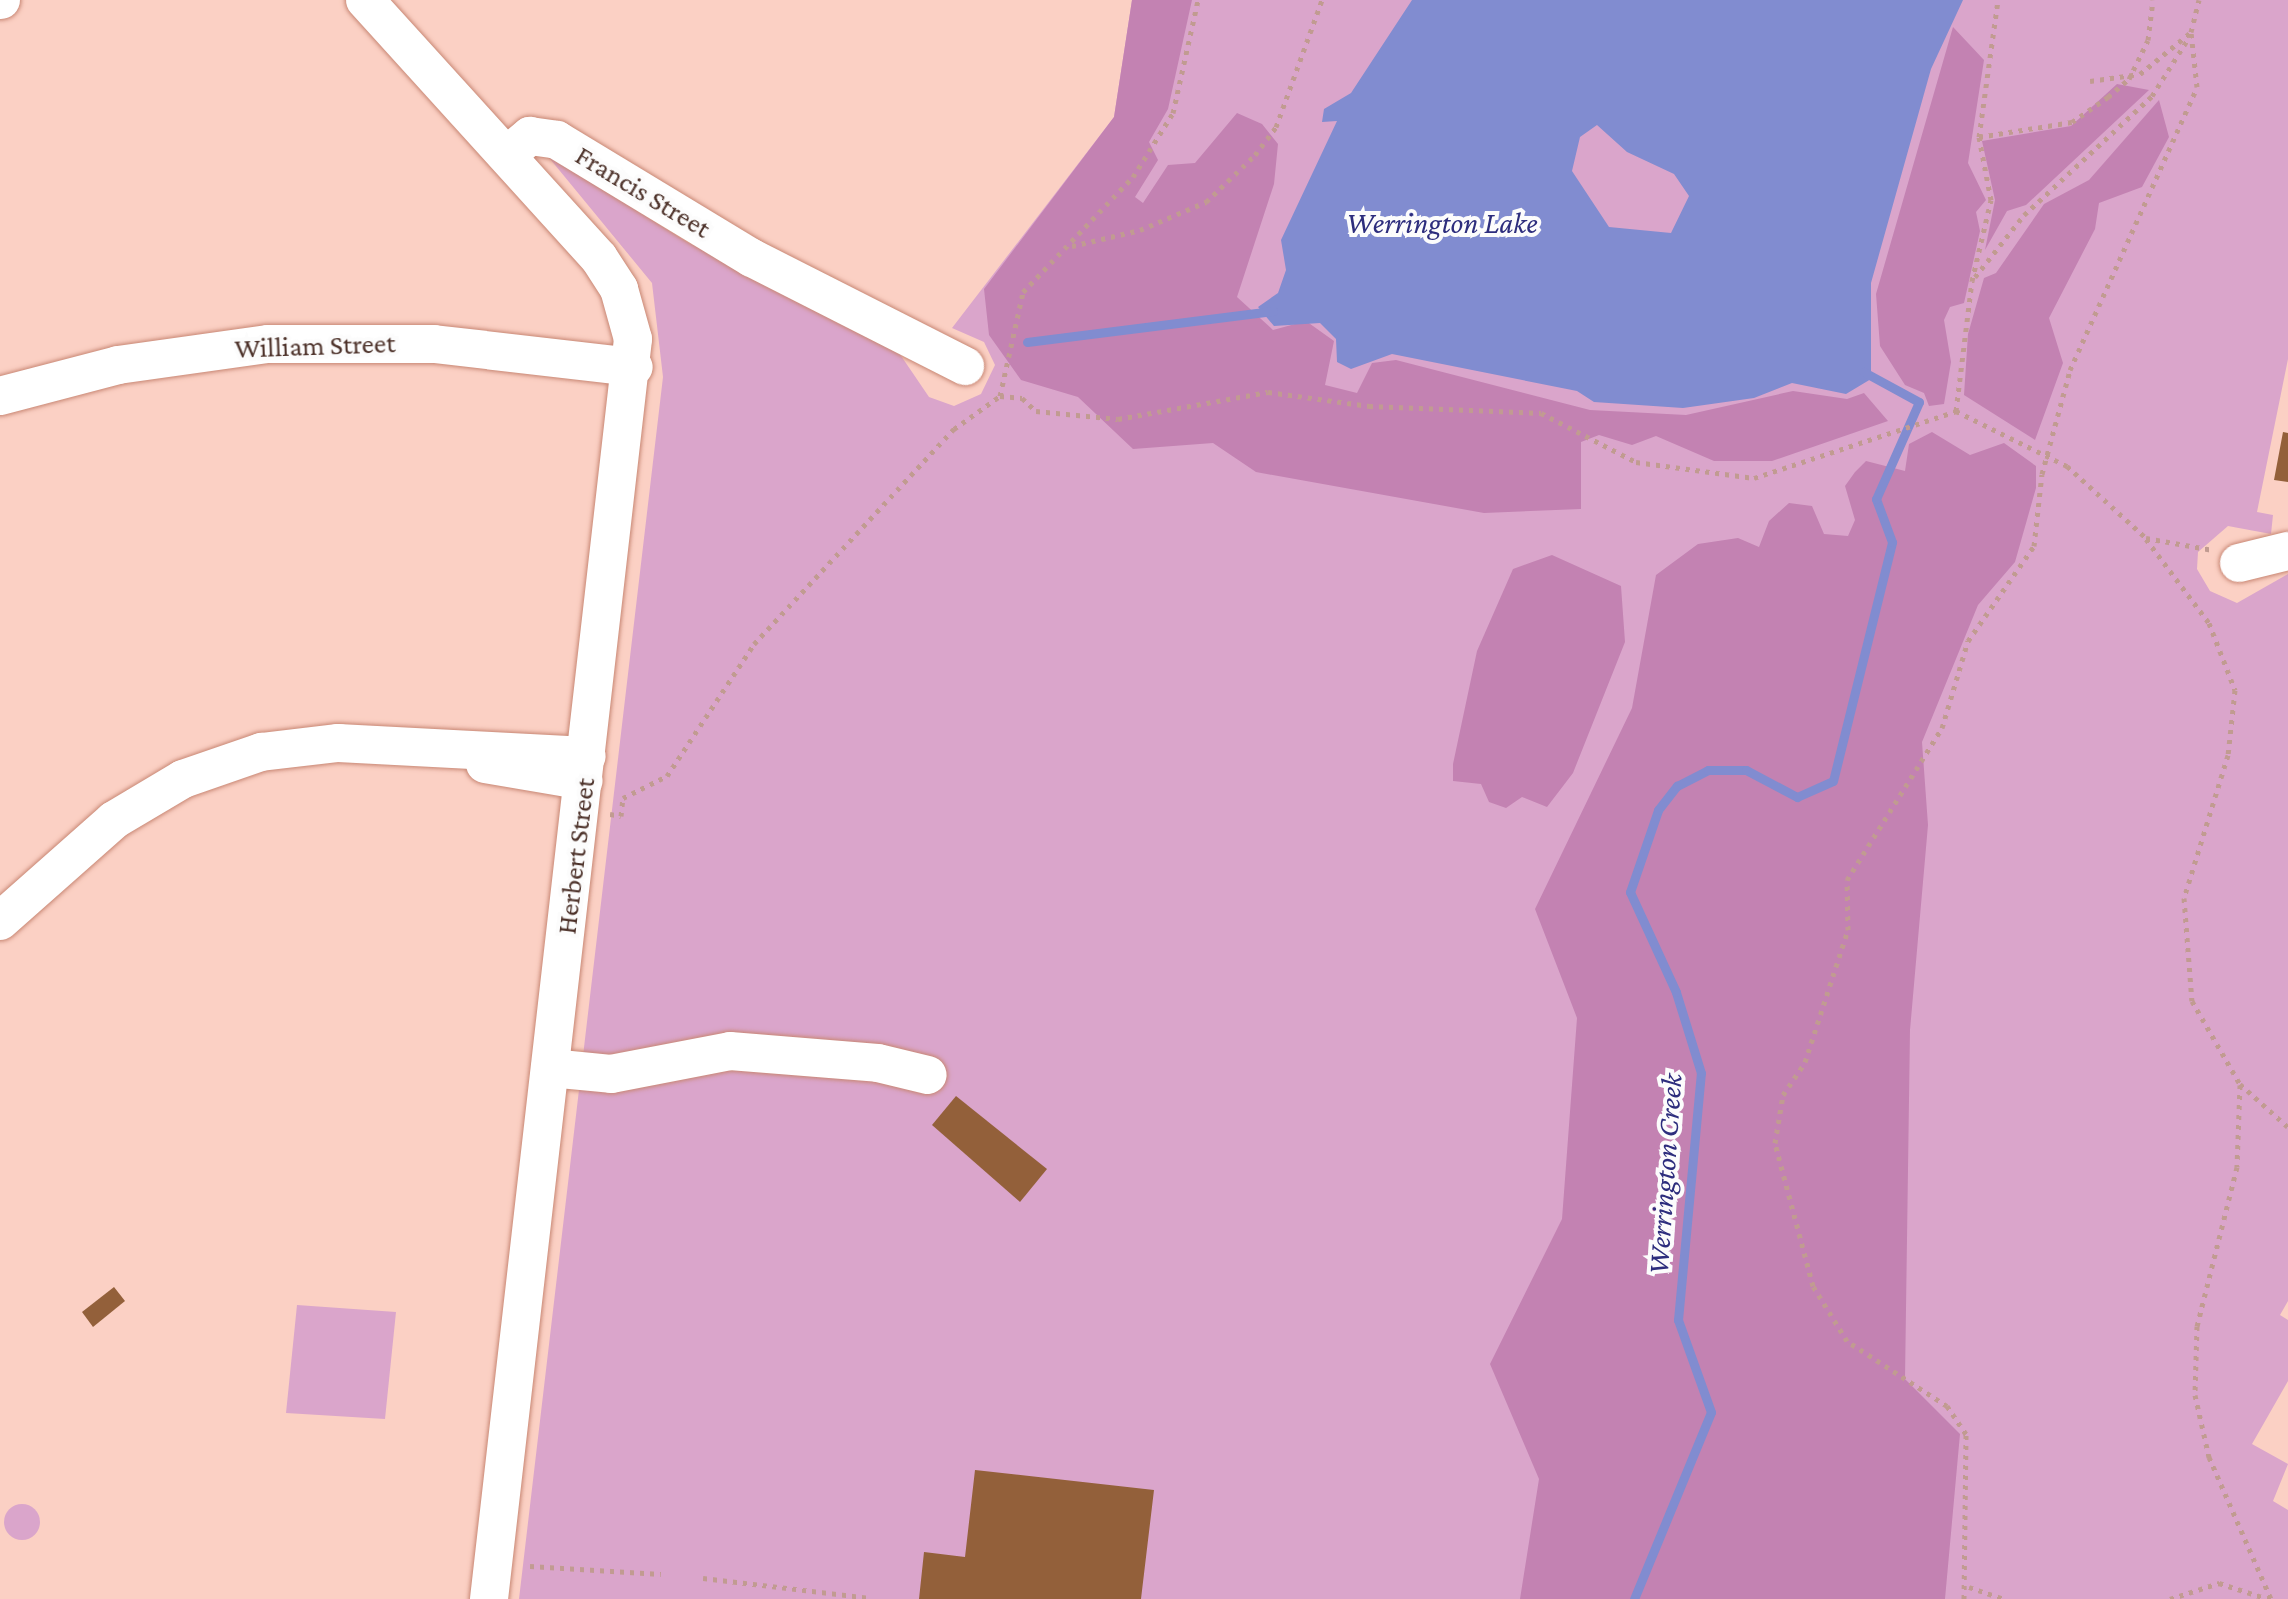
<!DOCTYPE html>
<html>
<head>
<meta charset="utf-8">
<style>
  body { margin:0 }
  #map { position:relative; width:2288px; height:1599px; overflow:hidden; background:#fbd0c4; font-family:"Crimson Pro",serif }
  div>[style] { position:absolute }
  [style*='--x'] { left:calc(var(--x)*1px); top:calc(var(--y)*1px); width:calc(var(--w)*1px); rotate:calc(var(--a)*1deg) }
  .green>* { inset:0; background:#daa5cb }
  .round { border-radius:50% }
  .forest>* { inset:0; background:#c382b2 }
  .water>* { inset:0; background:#818cd0 }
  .stream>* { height:9px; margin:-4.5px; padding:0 4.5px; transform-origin:4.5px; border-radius:4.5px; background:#818cd0 }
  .building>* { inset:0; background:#93603a }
  .path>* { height:5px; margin-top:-2.5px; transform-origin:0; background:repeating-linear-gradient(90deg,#c19b91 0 4px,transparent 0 10px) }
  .roads { filter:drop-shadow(0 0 2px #c88774) drop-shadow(0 0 2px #c88774) }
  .minor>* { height:38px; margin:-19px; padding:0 19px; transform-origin:19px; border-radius:19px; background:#fff }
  span { translate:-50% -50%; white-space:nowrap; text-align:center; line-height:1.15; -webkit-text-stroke:8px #fcfcfc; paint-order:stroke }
  .street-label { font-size:28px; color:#4d322a }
  .water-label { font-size:30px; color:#2d2d7d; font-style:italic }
</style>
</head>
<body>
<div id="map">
  <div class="green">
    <div style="clip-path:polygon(1132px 0,2288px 0,2288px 359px,2257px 512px,2273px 515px,2271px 534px,2228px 526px,2198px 552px,2197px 569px,2210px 591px,2237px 603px,2288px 574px,2288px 1301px,2280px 1315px,2288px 1320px,2288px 1381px,2252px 1444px,2288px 1464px,2273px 1501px,2288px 1510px,2288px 1599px,519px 1599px,663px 377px,652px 283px,546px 154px,687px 242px,893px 344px,929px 397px,954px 406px,981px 394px,995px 365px,984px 342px,952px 328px,1114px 117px)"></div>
    <div style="clip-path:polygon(297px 1305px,396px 1312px,385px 1419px,286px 1413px)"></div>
    <div class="round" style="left:4px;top:1504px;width:36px;height:36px"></div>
  </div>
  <div class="forest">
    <div style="clip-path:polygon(1132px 0,1192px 0,1168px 109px,1149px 142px,1158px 160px,1135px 197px,1143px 203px,1168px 165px,1195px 163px,1237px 113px,1262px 124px,1278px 144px,1274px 184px,1237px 297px,1273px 330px,1306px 321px,1334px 341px,1325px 385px,1357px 393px,1372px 363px,1396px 360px,1590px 410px,1686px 415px,1793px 391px,1847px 399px,1864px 393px,1888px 421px,1772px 461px,1714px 461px,1656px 436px,1632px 445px,1599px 435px,1581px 442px,1581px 509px,1484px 513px,1256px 472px,1213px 443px,1133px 449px,1078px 397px,1021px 380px,989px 335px,984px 289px,1114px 117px)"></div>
    <div style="clip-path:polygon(1953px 27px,1984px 60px,1968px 163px,1986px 200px,1976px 212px,1980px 231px,1964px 303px,1950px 307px,1944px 320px,1951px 362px,1944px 404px,1929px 406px,1924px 393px,1905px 385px,1880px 346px,1876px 294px)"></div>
    <div style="clip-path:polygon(2117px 84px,2149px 90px,2026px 205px,2007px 211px,1985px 250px,1995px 200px,1982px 141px,2071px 126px)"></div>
    <div style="clip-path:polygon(2159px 100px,2169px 137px,2142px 187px,2099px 203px,2095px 229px,2049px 318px,2063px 363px,2035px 440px,1964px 395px,1968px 334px,1984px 278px,1996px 273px,2044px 204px,2089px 180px)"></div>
    <div style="clip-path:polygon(1932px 432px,1970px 455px,2004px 443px,2036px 466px,2036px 488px,2015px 562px,1978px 605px,1922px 742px,1928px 825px,1910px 1030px,1905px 1379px,1960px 1434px,1945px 1599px,1520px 1599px,1539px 1479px,1490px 1364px,1562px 1219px,1577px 1018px,1535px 909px,1632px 708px,1656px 575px,1698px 544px,1738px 538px,1759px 547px,1769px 521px,1789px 503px,1812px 506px,1824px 534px,1848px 536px,1855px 520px,1845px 486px,1855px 472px,1866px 461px,1905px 471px,1909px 444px)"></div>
    <div style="clip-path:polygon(1552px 555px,1621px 586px,1625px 642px,1573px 773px,1547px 807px,1522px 797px,1506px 808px,1489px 802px,1481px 784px,1453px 781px,1453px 764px,1477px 651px,1513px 569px)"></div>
  </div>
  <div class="water">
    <div style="clip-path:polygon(evenodd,1412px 0,1963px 0,1931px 69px,1871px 283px,1871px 379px,1846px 394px,1792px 383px,1754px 398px,1683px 408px,1594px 402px,1577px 391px,1392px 354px,1351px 369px,1337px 362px,1336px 339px,1320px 323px,1274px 326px,1258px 307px,1278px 293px,1286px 270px,1281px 240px,1337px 121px,1322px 122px,1324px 109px,1351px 93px,1412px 0,1597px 125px,1627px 152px,1674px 174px,1689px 196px,1671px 233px,1609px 227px,1572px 171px,1580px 137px,1597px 125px)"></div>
  </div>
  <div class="stream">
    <div style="--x:1027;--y:342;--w:248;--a:-7.2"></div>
    <div style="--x:1634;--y:1599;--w:202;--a:-67.6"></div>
    <div style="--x:1711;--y:1412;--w:98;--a:-109.7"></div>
    <div style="--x:1678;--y:1320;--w:248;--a:-84.7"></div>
    <div style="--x:1701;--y:1073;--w:85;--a:-107.2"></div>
    <div style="--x:1676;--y:992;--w:110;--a:-114.7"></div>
    <div style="--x:1630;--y:892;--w:87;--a:-71.1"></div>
    <div style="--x:1658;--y:810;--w:31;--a:-52"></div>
    <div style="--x:1677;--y:786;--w:35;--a:-27"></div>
    <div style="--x:1708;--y:770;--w:38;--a:0"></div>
    <div style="--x:1746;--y:770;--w:58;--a:27.9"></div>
    <div style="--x:1797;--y:797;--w:39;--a:-24"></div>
    <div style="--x:1833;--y:781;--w:246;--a:-76.1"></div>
    <div style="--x:1892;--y:542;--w:46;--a:-110.4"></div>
    <div style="--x:1876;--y:499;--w:106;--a:-66.1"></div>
    <div style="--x:1919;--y:402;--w:63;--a:-151.4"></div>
  </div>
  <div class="building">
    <div style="clip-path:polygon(2283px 432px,2288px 433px,2288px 482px,2274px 480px)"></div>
    <div style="clip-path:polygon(956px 1096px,1047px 1169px,1020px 1202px,932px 1125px)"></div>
    <div style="clip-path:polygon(114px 1287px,125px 1301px,93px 1327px,82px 1312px)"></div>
    <div style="clip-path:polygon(975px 1470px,1154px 1490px,1141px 1599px,919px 1599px,924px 1552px,965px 1557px)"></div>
  </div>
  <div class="path">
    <div style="--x:2090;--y:81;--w:50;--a:-8"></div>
    <div style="--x:2140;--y:74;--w:65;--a:-39.4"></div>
    <div style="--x:1979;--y:137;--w:94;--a:-9.2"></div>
    <div style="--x:2072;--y:122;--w:44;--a:-34.8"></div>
    <div style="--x:2108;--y:97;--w:28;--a:-41"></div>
    <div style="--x:2129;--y:79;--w:43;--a:-64"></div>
    <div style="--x:2148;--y:40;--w:40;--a:-82.9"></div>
    <div style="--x:1072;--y:246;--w:70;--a:-13.2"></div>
    <div style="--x:1140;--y:230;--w:72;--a:-23"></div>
    <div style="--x:1206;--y:202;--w:68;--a:-43.8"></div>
    <div style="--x:1255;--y:155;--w:35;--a:-53"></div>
    <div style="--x:1276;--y:127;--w:135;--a:-70.1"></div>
    <div style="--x:1975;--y:277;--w:79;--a:-51.7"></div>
    <div style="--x:2024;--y:215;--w:175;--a:-42.9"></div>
    <div style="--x:2152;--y:96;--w:71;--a:-57.7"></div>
    <div style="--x:1000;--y:396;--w:107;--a:-77.5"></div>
    <div style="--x:1023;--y:292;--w:159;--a:-46.3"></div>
    <div style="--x:1133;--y:177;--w:75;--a:-58"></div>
    <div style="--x:1173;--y:113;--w:116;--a:-77.5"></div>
    <div style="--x:1956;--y:411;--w:131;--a:-83"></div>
    <div style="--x:1972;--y:281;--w:83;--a:-76.8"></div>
    <div style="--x:1991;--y:200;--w:64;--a:-100.8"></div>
    <div style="--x:1979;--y:137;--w:138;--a:-82.1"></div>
    <div style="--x:2146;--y:539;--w:105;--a:53.1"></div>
    <div style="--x:2209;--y:623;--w:72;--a:68.8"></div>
    <div style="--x:2235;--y:690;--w:65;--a:96.1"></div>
    <div style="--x:2228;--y:755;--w:150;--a:107.1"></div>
    <div style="--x:2184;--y:898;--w:103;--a:85.6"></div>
    <div style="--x:2192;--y:1001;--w:96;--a:60"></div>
    <div style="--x:2240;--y:1084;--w:64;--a:41.9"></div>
    <div style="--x:610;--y:814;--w:11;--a:10"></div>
    <div style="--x:621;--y:816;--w:18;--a:-84"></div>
    <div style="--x:623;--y:798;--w:49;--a:-26.6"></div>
    <div style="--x:667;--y:776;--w:158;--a:-56.6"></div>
    <div style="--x:754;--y:644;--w:294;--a:-47.1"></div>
    <div style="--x:954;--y:429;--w:57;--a:-35.7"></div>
    <div style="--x:1000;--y:396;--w:22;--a:5"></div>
    <div style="--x:1022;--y:398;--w:19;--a:43"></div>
    <div style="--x:1036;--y:411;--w:82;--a:5.6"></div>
    <div style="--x:1118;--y:419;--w:152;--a:-10.2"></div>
    <div style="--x:1268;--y:392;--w:102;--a:7.9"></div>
    <div style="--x:1369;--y:406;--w:172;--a:2.3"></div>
    <div style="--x:1541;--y:413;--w:107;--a:27.3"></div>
    <div style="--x:1636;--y:462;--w:119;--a:7.7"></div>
    <div style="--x:1754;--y:478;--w:213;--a:-18.3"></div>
    <div style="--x:1956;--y:411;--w:124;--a:26.4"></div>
    <div style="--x:2067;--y:466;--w:107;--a:42.3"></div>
    <div style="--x:2146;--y:538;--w:68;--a:10.2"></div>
    <div style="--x:2240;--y:1085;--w:82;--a:92.1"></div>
    <div style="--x:2237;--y:1167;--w:164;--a:104.1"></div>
    <div style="--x:2197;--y:1326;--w:69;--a:91.7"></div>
    <div style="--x:2195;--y:1395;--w:64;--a:77.3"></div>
    <div style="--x:2209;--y:1457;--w:155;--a:66.4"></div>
    <div style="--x:530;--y:1566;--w:131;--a:3.5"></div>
    <div style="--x:703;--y:1578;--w:168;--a:6.8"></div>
    <div style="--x:1969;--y:1587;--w:36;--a:19"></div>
    <div style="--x:1964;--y:1599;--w:165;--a:-89.3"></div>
    <div style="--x:1966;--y:1434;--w:34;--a:-124"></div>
    <div style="--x:1947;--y:1406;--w:119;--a:-147"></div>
    <div style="--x:1847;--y:1341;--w:65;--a:-121.7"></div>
    <div style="--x:1813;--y:1286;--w:148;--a:-104.9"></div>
    <div style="--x:1775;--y:1143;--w:49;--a:-80.5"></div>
    <div style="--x:1783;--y:1095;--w:40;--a:-56"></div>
    <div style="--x:1805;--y:1062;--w:139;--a:-72"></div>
    <div style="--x:1848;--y:930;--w:50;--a:-91.1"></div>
    <div style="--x:1847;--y:880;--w:179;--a:-58"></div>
    <div style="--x:1942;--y:728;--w:91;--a:-73.4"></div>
    <div style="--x:1968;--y:641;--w:116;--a:-55.2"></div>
    <div style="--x:2034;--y:546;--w:72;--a:-83.7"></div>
    <div style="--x:2042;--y:474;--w:108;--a:-74.9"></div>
    <div style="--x:2070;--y:370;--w:310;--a:-65.8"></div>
    <div style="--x:2197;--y:87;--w:55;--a:-96.2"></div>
    <div style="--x:2191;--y:32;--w:33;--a:-76"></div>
    <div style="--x:2170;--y:1599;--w:52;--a:-18.1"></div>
    <div style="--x:2219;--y:1583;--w:52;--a:18.1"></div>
  </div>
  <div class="roads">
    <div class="minor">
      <div style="--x:0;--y:0;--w:1;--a:0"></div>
      <div style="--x:365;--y:0;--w:348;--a:47.8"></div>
      <div style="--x:599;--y:258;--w:37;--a:57"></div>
      <div style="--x:619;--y:289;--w:52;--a:74.4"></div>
      <div style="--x:633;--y:339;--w:1268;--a:96.52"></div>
      <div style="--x:507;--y:155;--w:30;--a:-40"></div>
      <div style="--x:530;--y:136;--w:27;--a:8"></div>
      <div style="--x:557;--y:140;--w:228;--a:31.2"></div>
      <div style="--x:752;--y:258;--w:239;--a:26.9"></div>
      <div style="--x:0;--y:396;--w:122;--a:-14.7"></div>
      <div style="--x:118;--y:365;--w:151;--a:-8"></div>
      <div style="--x:268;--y:344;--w:166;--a:0"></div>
      <div style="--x:434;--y:344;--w:201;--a:6.6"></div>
      <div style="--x:2239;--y:563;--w:50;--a:-13.8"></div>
      <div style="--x:485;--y:764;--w:100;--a:9.7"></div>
      <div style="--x:0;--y:921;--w:152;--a:-41.5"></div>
      <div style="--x:114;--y:820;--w:80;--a:-30.7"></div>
      <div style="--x:183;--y:779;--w:83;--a:-19.1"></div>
      <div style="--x:261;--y:752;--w:78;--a:-6.7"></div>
      <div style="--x:338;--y:743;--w:249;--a:3"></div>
      <div style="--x:550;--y:1068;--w:61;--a:5.6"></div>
      <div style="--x:611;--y:1074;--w:121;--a:-10.9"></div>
      <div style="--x:730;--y:1051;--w:148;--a:4.6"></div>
      <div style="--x:878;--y:1063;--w:51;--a:13.5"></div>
    </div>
  </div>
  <div class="street-label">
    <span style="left:643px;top:192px;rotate:31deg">Francis Street</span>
    <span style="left:315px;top:346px;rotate:-2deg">William Street</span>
    <span style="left:576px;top:856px;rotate:-83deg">Herbert Street</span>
  </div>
  <div class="water-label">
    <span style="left:1442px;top:223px">Werrington Lake</span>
    <span style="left:1665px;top:1174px;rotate:-86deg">Werrington Creek</span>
  </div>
</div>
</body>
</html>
